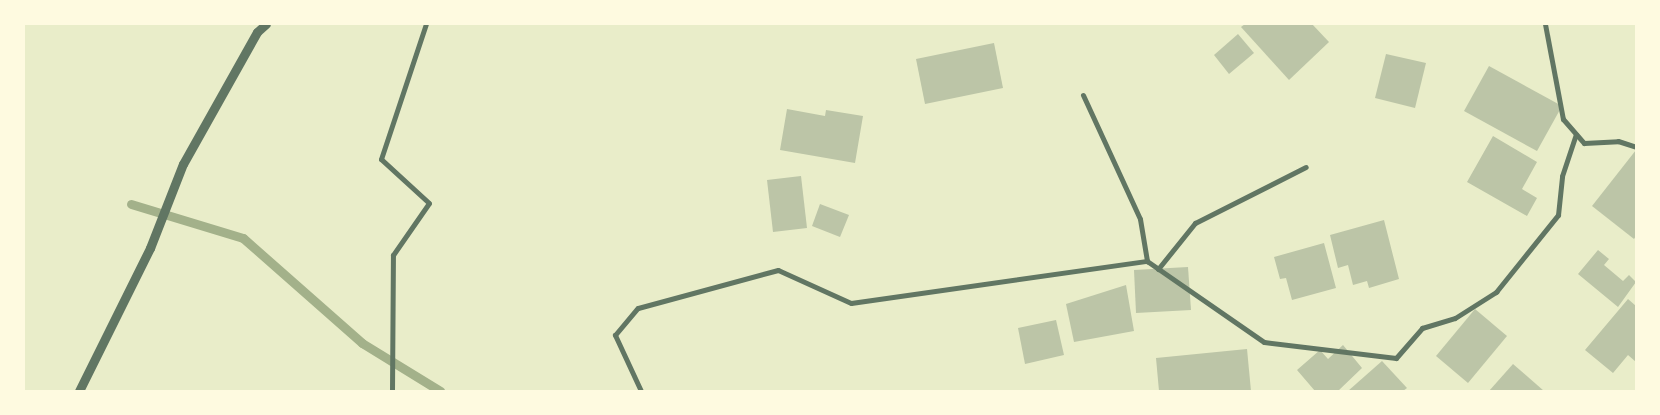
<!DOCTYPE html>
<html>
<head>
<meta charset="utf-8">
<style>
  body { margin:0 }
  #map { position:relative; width:1660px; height:415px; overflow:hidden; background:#e9edc9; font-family:Lato,sans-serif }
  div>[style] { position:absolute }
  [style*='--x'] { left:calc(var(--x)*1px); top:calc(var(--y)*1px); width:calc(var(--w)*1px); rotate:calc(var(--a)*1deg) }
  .stream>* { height:9px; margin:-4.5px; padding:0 4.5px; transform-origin:4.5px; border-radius:4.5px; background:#a3b18a }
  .building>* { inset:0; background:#bcc5a7 }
  .minor>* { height:5px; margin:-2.5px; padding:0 2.5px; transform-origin:2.5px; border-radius:2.5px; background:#617663 }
  .tertiary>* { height:9px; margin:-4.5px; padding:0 4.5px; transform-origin:4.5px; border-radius:4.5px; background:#617663 }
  span { translate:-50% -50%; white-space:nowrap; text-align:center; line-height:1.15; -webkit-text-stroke:5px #fefae0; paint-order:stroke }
  .frame { position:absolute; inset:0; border:25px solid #fefae0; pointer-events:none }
</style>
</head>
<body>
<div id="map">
  <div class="stream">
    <div style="--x:131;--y:204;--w:117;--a:16.9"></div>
    <div style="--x:243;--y:238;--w:159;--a:41.4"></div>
    <div style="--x:362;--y:343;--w:92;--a:31.6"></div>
  </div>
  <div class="building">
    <div style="clip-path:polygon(1245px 24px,1312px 24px,1329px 42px,1289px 80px,1241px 27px)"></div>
    <div style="clip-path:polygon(1238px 34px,1254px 53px,1229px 74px,1214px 55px)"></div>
    <div style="clip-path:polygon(994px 43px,1003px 88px,925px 104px,916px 59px)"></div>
    <div style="clip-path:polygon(1386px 54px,1426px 63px,1415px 108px,1375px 98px)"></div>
    <div style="clip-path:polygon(1489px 66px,1562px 106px,1537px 151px,1464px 111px)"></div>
    <div style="clip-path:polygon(787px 109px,825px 116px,826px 110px,863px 116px,855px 163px,780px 150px)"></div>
    <div style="clip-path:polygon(1493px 136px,1537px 162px,1522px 189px,1537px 198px,1527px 216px,1467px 182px)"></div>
    <div style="clip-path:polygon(1636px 150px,1636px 236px,1634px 239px,1592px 206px)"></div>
    <div style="clip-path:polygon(801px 176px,807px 228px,773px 232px,767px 180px)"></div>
    <div style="clip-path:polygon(820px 204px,849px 215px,840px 237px,812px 226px)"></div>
    <div style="clip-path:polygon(1384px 220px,1399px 279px,1369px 288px,1367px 281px,1353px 285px,1348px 265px,1338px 268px,1330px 235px)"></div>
    <div style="clip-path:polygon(1324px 243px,1336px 288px,1292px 300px,1286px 278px,1280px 279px,1274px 257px)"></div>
    <div style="clip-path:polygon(1598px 250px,1609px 259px,1604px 265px,1623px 281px,1629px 275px,1636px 282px,1618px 307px,1578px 274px)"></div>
    <div style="clip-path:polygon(1188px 267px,1191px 310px,1136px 313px,1134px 270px)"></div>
    <div style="clip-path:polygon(1126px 285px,1134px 331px,1074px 342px,1066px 304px)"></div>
    <div style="clip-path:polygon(1628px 299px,1636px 306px,1636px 362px,1628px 355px,1613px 373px,1585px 350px)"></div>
    <div style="clip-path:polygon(1475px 309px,1507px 336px,1468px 383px,1436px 356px)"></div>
    <div style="clip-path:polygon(1056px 320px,1064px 355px,1025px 364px,1018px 328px)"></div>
    <div style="clip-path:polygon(1343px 345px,1362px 368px,1338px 391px,1315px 391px,1297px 370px,1320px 350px,1328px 359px)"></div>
    <div style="clip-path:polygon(1247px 349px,1251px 391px,1159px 391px,1156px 358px)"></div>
    <div style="clip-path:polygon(1382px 361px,1407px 388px,1403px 391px,1348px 391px)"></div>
    <div style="clip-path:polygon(1513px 364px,1544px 391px,1489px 391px)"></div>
  </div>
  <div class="minor">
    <div style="--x:1545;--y:24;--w:97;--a:79.3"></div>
    <div style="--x:1563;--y:119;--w:32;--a:49"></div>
    <div style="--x:1584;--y:143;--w:34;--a:-3"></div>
    <div style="--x:1618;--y:141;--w:19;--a:18"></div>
    <div style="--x:1083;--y:95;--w:136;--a:65.3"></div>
    <div style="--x:1140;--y:219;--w:43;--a:80.5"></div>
    <div style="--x:1158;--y:269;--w:59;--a:-51.2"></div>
    <div style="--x:1195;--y:223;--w:124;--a:-26.8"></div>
    <div style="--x:392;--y:391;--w:136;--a:-89.6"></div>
    <div style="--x:393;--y:255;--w:63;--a:-55.3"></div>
    <div style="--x:429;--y:203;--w:65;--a:-137.5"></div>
    <div style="--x:381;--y:159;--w:142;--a:-71.6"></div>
    <div style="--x:641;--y:391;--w:62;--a:-114.9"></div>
    <div style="--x:615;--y:335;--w:35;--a:-50"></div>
    <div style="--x:638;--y:308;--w:145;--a:-15.2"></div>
    <div style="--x:778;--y:270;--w:80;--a:24.3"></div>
    <div style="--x:851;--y:303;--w:299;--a:-8.1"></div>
    <div style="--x:1147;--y:261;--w:142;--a:34.7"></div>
    <div style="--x:1264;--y:342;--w:133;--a:6.9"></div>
    <div style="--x:1396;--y:358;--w:40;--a:-49"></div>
    <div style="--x:1422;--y:328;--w:34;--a:-17"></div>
    <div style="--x:1455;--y:318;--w:49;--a:-32.4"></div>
    <div style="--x:1496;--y:292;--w:99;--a:-51.2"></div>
    <div style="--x:1558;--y:215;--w:39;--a:-84"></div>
    <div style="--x:1562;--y:176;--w:44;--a:-71.6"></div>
  </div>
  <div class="tertiary">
    <div style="--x:79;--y:391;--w:160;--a:-63.6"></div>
    <div style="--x:150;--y:248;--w:90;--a:-68.6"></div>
    <div style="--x:183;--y:164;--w:151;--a:-60.7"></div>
    <div style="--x:257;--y:32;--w:12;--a:-42"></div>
  </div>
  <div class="frame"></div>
</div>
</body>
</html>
